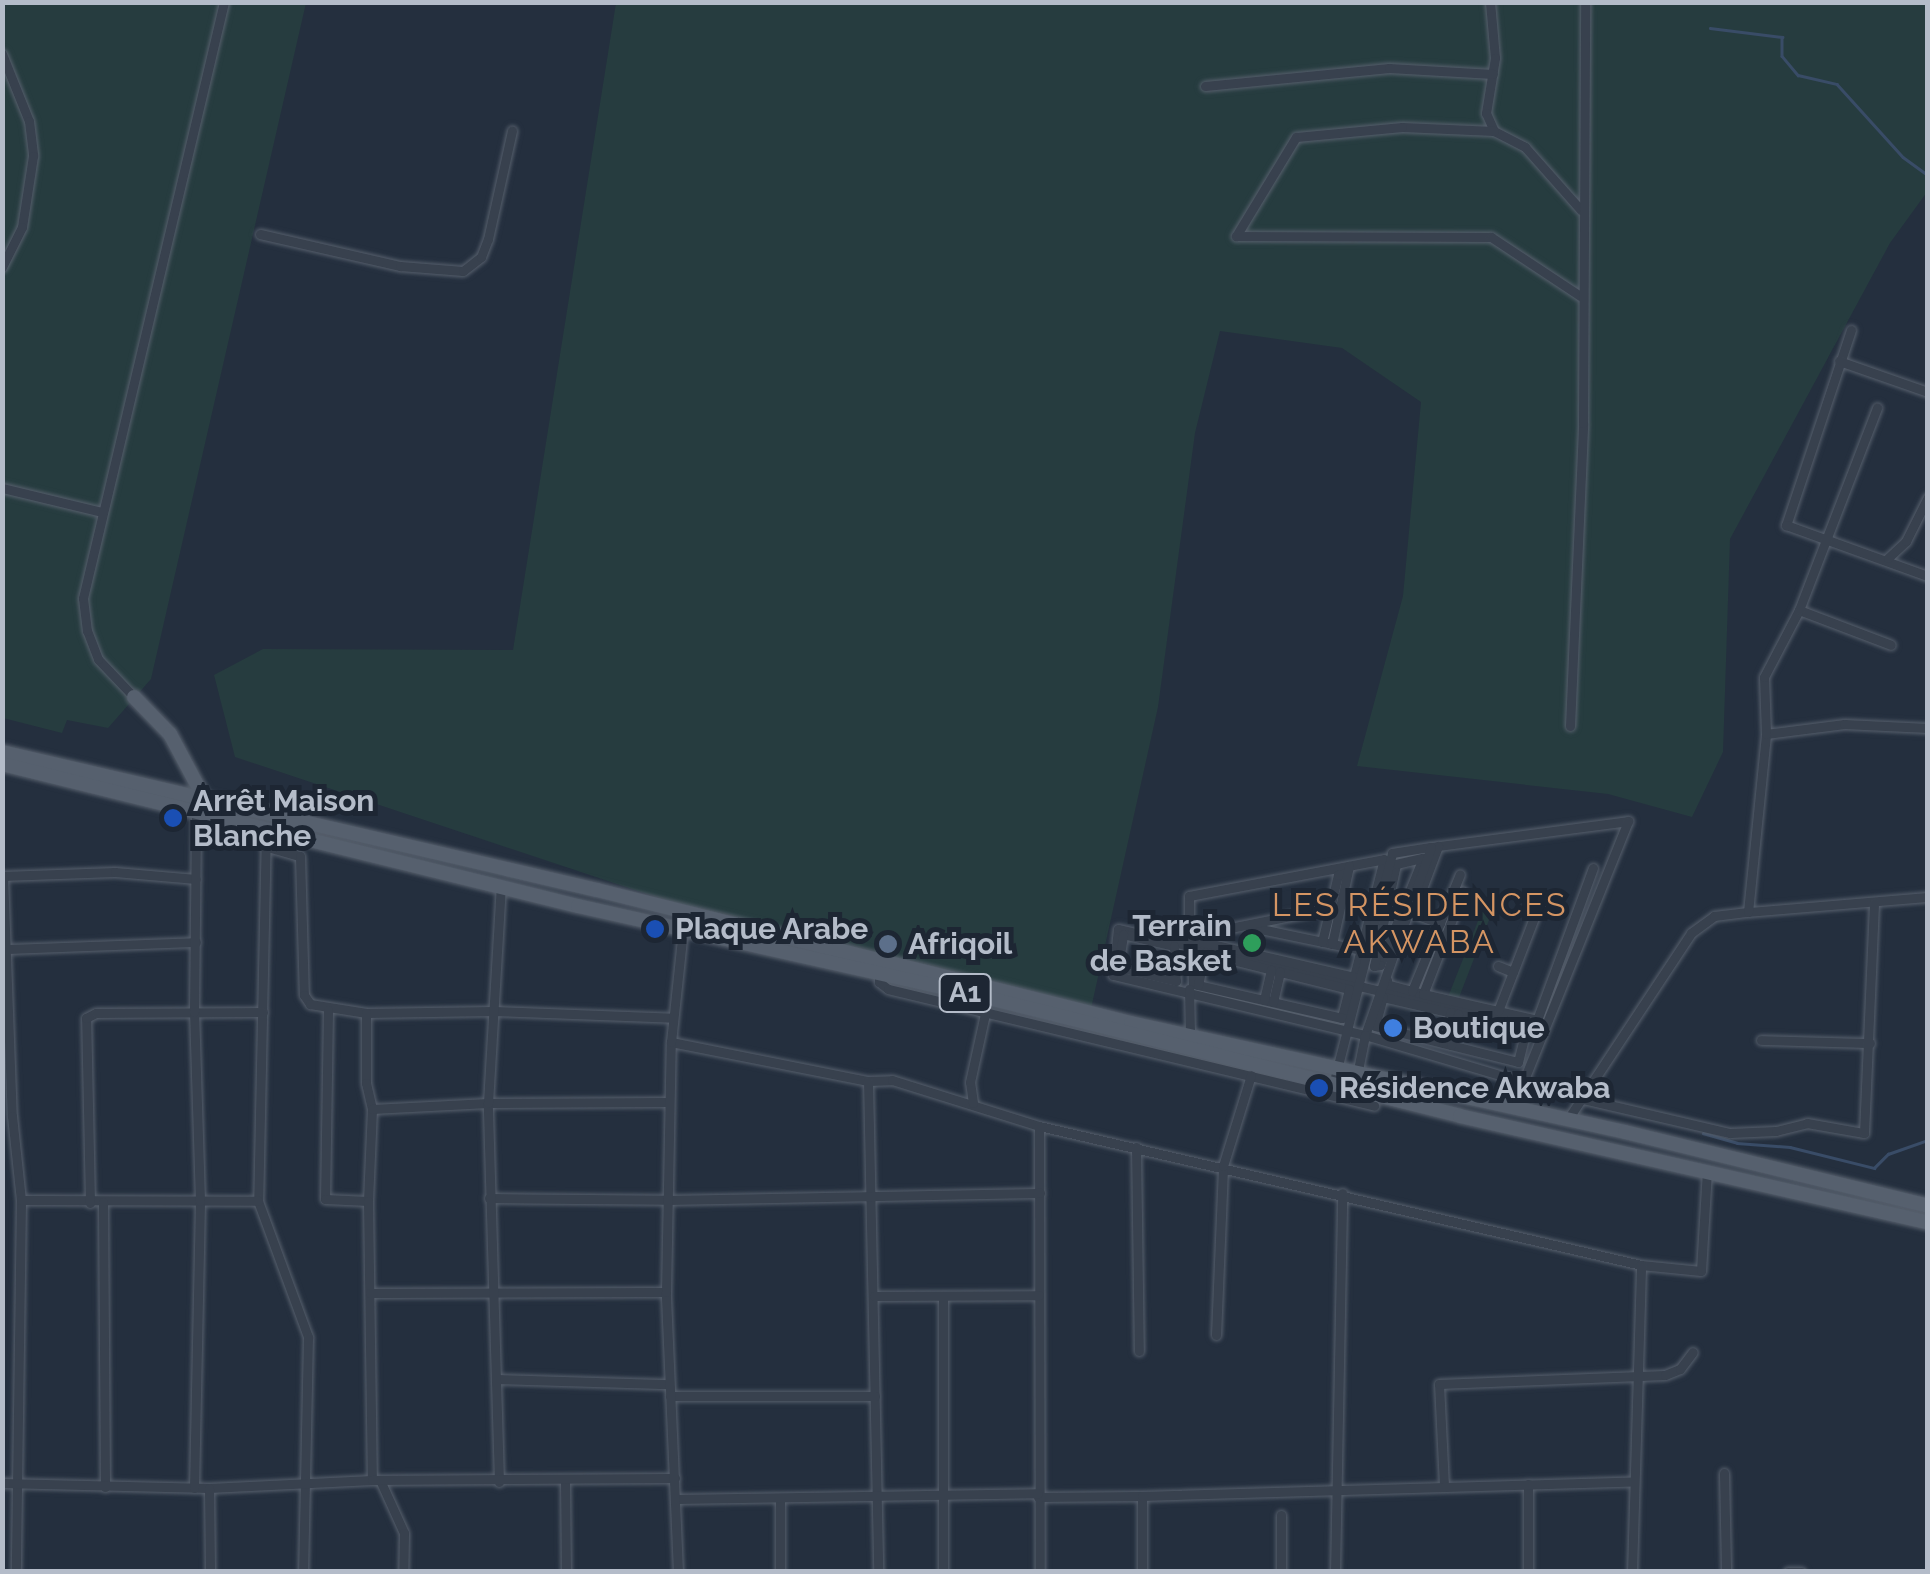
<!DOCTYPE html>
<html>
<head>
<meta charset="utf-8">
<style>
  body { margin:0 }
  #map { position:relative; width:1930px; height:1574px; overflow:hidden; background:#242f3e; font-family:Raleway,sans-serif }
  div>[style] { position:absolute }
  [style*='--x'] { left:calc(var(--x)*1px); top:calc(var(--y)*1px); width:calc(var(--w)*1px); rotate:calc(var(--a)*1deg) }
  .green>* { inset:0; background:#263c3f }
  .stream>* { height:2.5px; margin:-1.25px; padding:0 1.25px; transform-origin:1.25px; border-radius:1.25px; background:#394c67 }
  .roads { filter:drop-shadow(0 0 2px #565f6c) drop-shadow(0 0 2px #565f6c) }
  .street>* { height:9px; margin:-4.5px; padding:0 4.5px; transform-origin:4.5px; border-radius:4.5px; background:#38414e }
  .primary>* { height:14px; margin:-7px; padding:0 7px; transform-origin:7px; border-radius:7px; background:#56606e }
  .dots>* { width:28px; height:28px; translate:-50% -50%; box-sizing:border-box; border:5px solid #1d2633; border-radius:50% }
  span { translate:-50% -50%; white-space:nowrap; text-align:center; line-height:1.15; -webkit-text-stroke:10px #1d2633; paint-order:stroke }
  .shield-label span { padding:2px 8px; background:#1d2633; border:2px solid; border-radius:8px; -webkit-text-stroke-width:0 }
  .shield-label { font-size:28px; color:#b4bcc9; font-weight:700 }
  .poi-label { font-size:30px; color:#b4bcc9; font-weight:700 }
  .left { translate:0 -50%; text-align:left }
  .right { translate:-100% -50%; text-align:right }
  .neighbourhood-label { font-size:32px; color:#d59563; letter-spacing:2.5px }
  .frame { position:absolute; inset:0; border:5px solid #b4bcc9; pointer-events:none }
</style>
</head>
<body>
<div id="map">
  <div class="green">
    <div style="clip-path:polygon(3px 3px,306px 3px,151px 679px,108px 728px,67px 720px,62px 733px,3px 718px)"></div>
    <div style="clip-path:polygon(616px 3px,1927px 3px,1927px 192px,1890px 243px,1730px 539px,1723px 752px,1692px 817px,1608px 794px,1357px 766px,1403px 596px,1421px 402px,1342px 348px,1220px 331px,1195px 433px,1158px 707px,1090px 1013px,728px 921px,235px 757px,214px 675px,263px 649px,513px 650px)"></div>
    <div style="clip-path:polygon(1487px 898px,1496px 902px,1458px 1000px,1448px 997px)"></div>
  </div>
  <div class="stream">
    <div style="--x:1710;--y:28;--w:73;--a:7.1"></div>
    <div style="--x:1782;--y:37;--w:19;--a:90"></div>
    <div style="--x:1782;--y:56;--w:25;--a:50"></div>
    <div style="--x:1798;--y:75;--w:40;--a:13"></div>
    <div style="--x:1837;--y:84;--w:98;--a:47.9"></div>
    <div style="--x:1903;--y:157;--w:31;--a:36"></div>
    <div style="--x:1703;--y:1133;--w:35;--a:16"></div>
    <div style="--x:1737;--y:1143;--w:53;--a:4.3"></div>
    <div style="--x:1790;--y:1147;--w:87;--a:14"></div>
    <div style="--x:1874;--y:1168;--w:20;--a:-45"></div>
    <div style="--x:1888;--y:1154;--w:42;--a:-19.3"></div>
  </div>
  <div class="roads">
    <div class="street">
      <div style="--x:1490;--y:2;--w:56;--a:84.9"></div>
      <div style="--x:1495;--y:58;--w:56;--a:99.3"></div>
      <div style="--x:1486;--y:113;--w:20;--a:66"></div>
      <div style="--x:1494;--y:131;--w:35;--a:27"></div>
      <div style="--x:1525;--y:147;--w:84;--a:48.4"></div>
      <div style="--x:2;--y:54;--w:72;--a:68.1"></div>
      <div style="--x:29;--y:121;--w:35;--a:83"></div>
      <div style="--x:33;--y:156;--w:72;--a:98.8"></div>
      <div style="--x:22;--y:227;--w:45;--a:116.6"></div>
      <div style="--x:1205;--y:86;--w:185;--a:-5.6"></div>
      <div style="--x:1389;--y:68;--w:104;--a:3.3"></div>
      <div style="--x:1494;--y:131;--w:92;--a:-177.5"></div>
      <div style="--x:1402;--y:127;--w:106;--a:174.6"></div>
      <div style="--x:1296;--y:137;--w:116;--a:121.2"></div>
      <div style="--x:1236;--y:236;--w:255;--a:0.2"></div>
      <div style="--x:1491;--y:237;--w:107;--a:33.5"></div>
      <div style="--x:260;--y:234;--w:144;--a:12.9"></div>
      <div style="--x:400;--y:266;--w:63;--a:4.5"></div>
      <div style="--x:463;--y:271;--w:23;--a:-38"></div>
      <div style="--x:481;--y:257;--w:19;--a:-69"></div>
      <div style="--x:488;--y:239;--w:111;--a:-77.5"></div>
      <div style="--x:1851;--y:330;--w:206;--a:108.4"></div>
      <div style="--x:1786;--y:525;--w:151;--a:19.8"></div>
      <div style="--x:1839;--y:361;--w:94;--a:19.2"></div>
      <div style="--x:2;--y:488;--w:103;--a:13.5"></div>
      <div style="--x:1888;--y:558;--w:25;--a:-43"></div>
      <div style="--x:1906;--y:541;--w:49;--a:-63.4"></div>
      <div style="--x:1799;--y:610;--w:98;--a:20.8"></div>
      <div style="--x:134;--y:697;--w:52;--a:-133.5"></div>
      <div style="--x:98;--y:659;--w:30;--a:-111"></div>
      <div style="--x:87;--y:631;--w:33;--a:-97"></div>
      <div style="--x:83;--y:598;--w:612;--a:-76.69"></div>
      <div style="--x:1570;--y:726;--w:303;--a:-87.5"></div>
      <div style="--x:1583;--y:423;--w:421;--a:-89.7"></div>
      <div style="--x:1766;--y:734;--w:79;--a:-7.3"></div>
      <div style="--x:1844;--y:724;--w:84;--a:2.7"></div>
      <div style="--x:266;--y:828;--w:373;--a:91.2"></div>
      <div style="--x:258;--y:1201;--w:145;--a:69.8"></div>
      <div style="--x:308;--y:1337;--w:235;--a:91.2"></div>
      <div style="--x:264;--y:846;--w:37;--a:16"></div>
      <div style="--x:300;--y:856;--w:139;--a:88.4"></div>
      <div style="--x:304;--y:995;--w:11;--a:56"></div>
      <div style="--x:310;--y:1004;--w:57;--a:9.1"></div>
      <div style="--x:366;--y:1013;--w:128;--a:-0.9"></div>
      <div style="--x:494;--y:1011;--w:179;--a:2.2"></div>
      <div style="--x:1431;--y:847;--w:199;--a:-7.5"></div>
      <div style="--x:1628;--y:821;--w:281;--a:111.9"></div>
      <div style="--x:1523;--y:1082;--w:165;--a:-163.4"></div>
      <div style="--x:1365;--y:1035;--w:259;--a:-166.6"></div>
      <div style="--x:1113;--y:975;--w:46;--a:-83.8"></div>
      <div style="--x:1118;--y:929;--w:420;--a:13.3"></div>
      <div style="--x:1423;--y:858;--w:115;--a:111.9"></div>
      <div style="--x:1380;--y:965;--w:6;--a:171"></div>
      <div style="--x:1374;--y:966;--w:104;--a:-77.8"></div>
      <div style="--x:1396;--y:864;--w:28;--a:-13"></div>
      <div style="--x:1384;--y:859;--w:122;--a:104.3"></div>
      <div style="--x:1354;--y:977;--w:169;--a:-167"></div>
      <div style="--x:1189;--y:939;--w:43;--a:-90"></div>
      <div style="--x:1189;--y:896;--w:198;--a:-10.7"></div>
      <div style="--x:2;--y:876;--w:113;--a:-2"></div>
      <div style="--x:115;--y:872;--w:81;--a:4.9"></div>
      <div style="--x:3;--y:876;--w:240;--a:87.9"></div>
      <div style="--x:12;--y:1116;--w:84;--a:83.9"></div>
      <div style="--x:21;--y:1200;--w:372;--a:90.8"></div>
      <div style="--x:1423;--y:886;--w:43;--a:-69.4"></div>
      <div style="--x:1748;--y:912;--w:181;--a:-4.8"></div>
      <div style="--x:1412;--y:913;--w:30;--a:20"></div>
      <div style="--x:1251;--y:927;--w:112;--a:11.8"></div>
      <div style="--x:1123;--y:934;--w:52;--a:13.2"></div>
      <div style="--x:1174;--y:946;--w:35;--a:87"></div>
      <div style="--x:1176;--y:981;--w:60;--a:-166.4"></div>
      <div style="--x:1118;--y:967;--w:33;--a:-81"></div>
      <div style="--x:1190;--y:936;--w:143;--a:-11.3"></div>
      <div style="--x:1322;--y:942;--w:69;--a:-76.6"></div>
      <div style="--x:1338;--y:875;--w:9;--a:-13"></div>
      <div style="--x:1332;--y:944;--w:80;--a:-77.7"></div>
      <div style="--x:6;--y:949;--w:190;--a:-2.1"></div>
      <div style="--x:1192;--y:950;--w:162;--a:14"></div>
      <div style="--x:1349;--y:989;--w:30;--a:104"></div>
      <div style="--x:1342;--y:1018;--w:153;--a:-167.1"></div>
      <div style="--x:1193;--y:984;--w:34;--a:-92"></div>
      <div style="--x:1498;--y:966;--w:16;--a:22"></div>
      <div style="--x:879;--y:973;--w:9;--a:90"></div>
      <div style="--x:879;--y:982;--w:11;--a:38"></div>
      <div style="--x:888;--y:989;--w:500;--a:13.5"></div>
      <div style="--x:1387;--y:980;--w:4;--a:104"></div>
      <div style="--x:1386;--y:984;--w:38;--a:15"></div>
      <div style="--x:1423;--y:994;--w:110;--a:-68.8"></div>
      <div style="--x:1198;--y:985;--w:33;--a:-78"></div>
      <div style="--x:1189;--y:989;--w:44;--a:88.7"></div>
      <div style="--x:1412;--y:991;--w:126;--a:-67.7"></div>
      <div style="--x:1423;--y:994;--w:117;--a:12.8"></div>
      <div style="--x:1537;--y:1020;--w:162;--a:-69.8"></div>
      <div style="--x:1383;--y:997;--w:147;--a:13"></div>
      <div style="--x:1526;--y:1030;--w:33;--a:104"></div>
      <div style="--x:1518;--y:1062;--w:147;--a:-165.9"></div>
      <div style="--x:1375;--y:1026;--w:30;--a:-75"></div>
      <div style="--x:1264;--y:1000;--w:31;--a:-77"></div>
      <div style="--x:1273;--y:1002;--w:31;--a:-77"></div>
      <div style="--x:328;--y:1010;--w:189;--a:90.9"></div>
      <div style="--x:325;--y:1199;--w:43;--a:2.7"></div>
      <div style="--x:1498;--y:1011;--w:114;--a:-68.9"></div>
      <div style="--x:366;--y:1013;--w:70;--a:90"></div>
      <div style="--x:366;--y:1083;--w:27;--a:77"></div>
      <div style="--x:372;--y:1109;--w:92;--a:92.5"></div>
      <div style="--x:368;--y:1201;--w:279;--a:89.2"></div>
      <div style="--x:1761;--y:1040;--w:109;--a:1.6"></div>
      <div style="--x:671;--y:1042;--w:201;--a:11.2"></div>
      <div style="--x:868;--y:1081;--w:24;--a:-2"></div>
      <div style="--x:892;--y:1080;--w:154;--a:17.4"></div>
      <div style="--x:1039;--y:1126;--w:618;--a:13"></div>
      <div style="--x:1641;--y:1265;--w:60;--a:5.7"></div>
      <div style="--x:1701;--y:1271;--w:100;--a:-86.6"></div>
      <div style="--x:1443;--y:1043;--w:32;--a:-76"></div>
      <div style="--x:1451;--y:1045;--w:32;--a:-77"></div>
      <div style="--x:868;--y:1081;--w:491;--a:88.8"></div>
      <div style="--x:1333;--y:1085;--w:239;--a:-75.7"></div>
      <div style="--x:1392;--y:853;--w:39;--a:-9"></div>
      <div style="--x:1431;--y:847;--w:199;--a:109.3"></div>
      <div style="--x:1365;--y:1035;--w:56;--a:101.3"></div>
      <div style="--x:1579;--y:1098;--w:155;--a:13.1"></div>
      <div style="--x:1730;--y:1133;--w:46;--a:-2.5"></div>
      <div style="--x:1776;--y:1131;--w:32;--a:-14"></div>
      <div style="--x:1807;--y:1123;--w:58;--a:10"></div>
      <div style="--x:1864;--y:1133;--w:231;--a:-87.5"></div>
      <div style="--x:973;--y:1103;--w:21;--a:-98"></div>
      <div style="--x:970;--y:1082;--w:70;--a:-77.6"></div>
      <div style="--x:372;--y:1109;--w:116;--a:-3"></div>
      <div style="--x:488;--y:1103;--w:180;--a:-0.3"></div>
      <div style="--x:1568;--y:1119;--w:223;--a:-56.5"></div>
      <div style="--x:1691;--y:933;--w:29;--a:-36"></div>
      <div style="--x:1714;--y:916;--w:34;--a:-7"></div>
      <div style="--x:1748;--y:912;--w:179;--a:-84.2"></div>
      <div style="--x:1766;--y:734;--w:57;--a:-92"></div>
      <div style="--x:1764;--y:677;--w:76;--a:-62.4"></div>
      <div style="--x:1799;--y:610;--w:217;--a:-68.9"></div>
      <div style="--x:1039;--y:1126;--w:446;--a:89.9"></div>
      <div style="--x:1136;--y:1147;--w:204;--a:89.2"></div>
      <div style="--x:489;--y:1198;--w:178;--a:0.6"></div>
      <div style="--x:667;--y:1200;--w:373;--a:-1.1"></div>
      <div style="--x:21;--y:1200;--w:237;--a:0.2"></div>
      <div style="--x:103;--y:1202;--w:285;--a:89.6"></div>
      <div style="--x:90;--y:1203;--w:185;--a:-91.2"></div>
      <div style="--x:86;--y:1018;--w:11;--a:-27"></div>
      <div style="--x:96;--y:1013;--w:167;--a:-0.3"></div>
      <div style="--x:370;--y:1293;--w:296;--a:-0.2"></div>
      <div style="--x:874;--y:1296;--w:165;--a:-0.3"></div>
      <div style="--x:1216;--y:1335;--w:169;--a:-87.6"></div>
      <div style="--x:1223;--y:1166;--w:95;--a:-72.9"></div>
      <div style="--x:496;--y:1379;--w:173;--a:1.7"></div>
      <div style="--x:670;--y:1396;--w:205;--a:0"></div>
      <div style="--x:1724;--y:1473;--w:99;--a:88.8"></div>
      <div style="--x:380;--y:1480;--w:58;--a:65.6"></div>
      <div style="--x:404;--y:1533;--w:39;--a:91"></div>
      <div style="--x:565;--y:1481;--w:91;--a:89.4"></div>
      <div style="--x:499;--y:1482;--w:379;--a:-91.7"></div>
      <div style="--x:488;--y:1103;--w:217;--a:-86.6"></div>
      <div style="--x:2;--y:1483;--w:207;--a:1.4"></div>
      <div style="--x:209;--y:1488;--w:163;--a:-2.8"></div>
      <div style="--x:372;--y:1480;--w:303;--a:-0.4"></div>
      <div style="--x:1528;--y:1484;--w:88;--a:90"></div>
      <div style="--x:1444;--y:1486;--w:102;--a:-92.8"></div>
      <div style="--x:1439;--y:1384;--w:226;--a:-2.3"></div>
      <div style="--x:1665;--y:1375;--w:16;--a:-22"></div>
      <div style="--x:1680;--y:1369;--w:21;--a:-53"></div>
      <div style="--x:194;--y:1488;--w:287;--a:-88.8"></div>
      <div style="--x:200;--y:1201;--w:189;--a:-91.8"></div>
      <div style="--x:194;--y:1012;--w:201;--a:-89.4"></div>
      <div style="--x:209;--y:1488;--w:84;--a:89.3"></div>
      <div style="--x:1038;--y:1497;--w:104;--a:-0.6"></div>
      <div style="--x:780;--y:1498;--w:74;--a:90"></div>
      <div style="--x:676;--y:1499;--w:362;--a:-0.9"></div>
      <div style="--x:678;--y:1572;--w:280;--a:-92.5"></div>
      <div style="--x:666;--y:1292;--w:250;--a:-88.9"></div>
      <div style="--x:671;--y:1042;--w:114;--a:-83.9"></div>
      <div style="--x:943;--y:1572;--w:276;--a:-90"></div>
      <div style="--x:1142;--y:1572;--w:76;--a:-90"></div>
      <div style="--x:1142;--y:1496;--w:491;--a:-1.7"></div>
      <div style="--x:1281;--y:1572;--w:57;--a:-90"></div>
      <div style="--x:1335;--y:1572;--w:379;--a:-88.9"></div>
      <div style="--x:1632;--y:1572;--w:307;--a:-88.3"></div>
      <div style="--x:1788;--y:1572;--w:13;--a:0"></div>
    </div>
    <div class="primary">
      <div style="--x:134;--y:697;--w:52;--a:45.8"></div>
      <div style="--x:170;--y:734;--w:72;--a:62"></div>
      <div style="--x:2;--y:752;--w:611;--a:13.06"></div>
      <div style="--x:597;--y:890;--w:550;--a:13.99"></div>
      <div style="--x:1131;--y:1023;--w:506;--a:12.44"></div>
      <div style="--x:1625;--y:1132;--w:312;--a:13.7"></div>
      <div style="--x:2;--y:764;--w:593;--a:13.85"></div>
      <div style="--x:578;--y:906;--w:408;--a:12.6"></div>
      <div style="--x:976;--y:995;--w:499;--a:14"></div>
      <div style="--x:1460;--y:1116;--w:480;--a:12.8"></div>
    </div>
  </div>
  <div class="dots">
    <div style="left:173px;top:818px;background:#1a4fb4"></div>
    <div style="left:655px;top:929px;background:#1a4fb4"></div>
    <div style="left:1252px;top:943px;background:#2e9e5b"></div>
    <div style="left:888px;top:944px;background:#5c6f8a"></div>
    <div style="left:1393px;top:1028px;background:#3f7fe0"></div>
    <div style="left:1319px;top:1088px;background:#1a4fb4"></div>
  </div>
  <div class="shield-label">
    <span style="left:965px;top:993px">A1</span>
  </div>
  <div class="poi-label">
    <span class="left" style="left:193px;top:818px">Arrêt Maison<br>Blanche</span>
    <span class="right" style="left:1232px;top:943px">Terrain<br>de Basket</span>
    <span class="left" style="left:675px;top:929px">Plaque Arabe</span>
    <span class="left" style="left:908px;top:944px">Afriqoil</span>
    <span class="left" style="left:1413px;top:1028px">Boutique</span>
    <span class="left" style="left:1339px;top:1088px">Résidence Akwaba</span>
  </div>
  <div class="neighbourhood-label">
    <span style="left:1420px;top:924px">LES RÉSIDENCES<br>AKWABA</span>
  </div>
  <div class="frame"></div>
</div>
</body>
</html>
